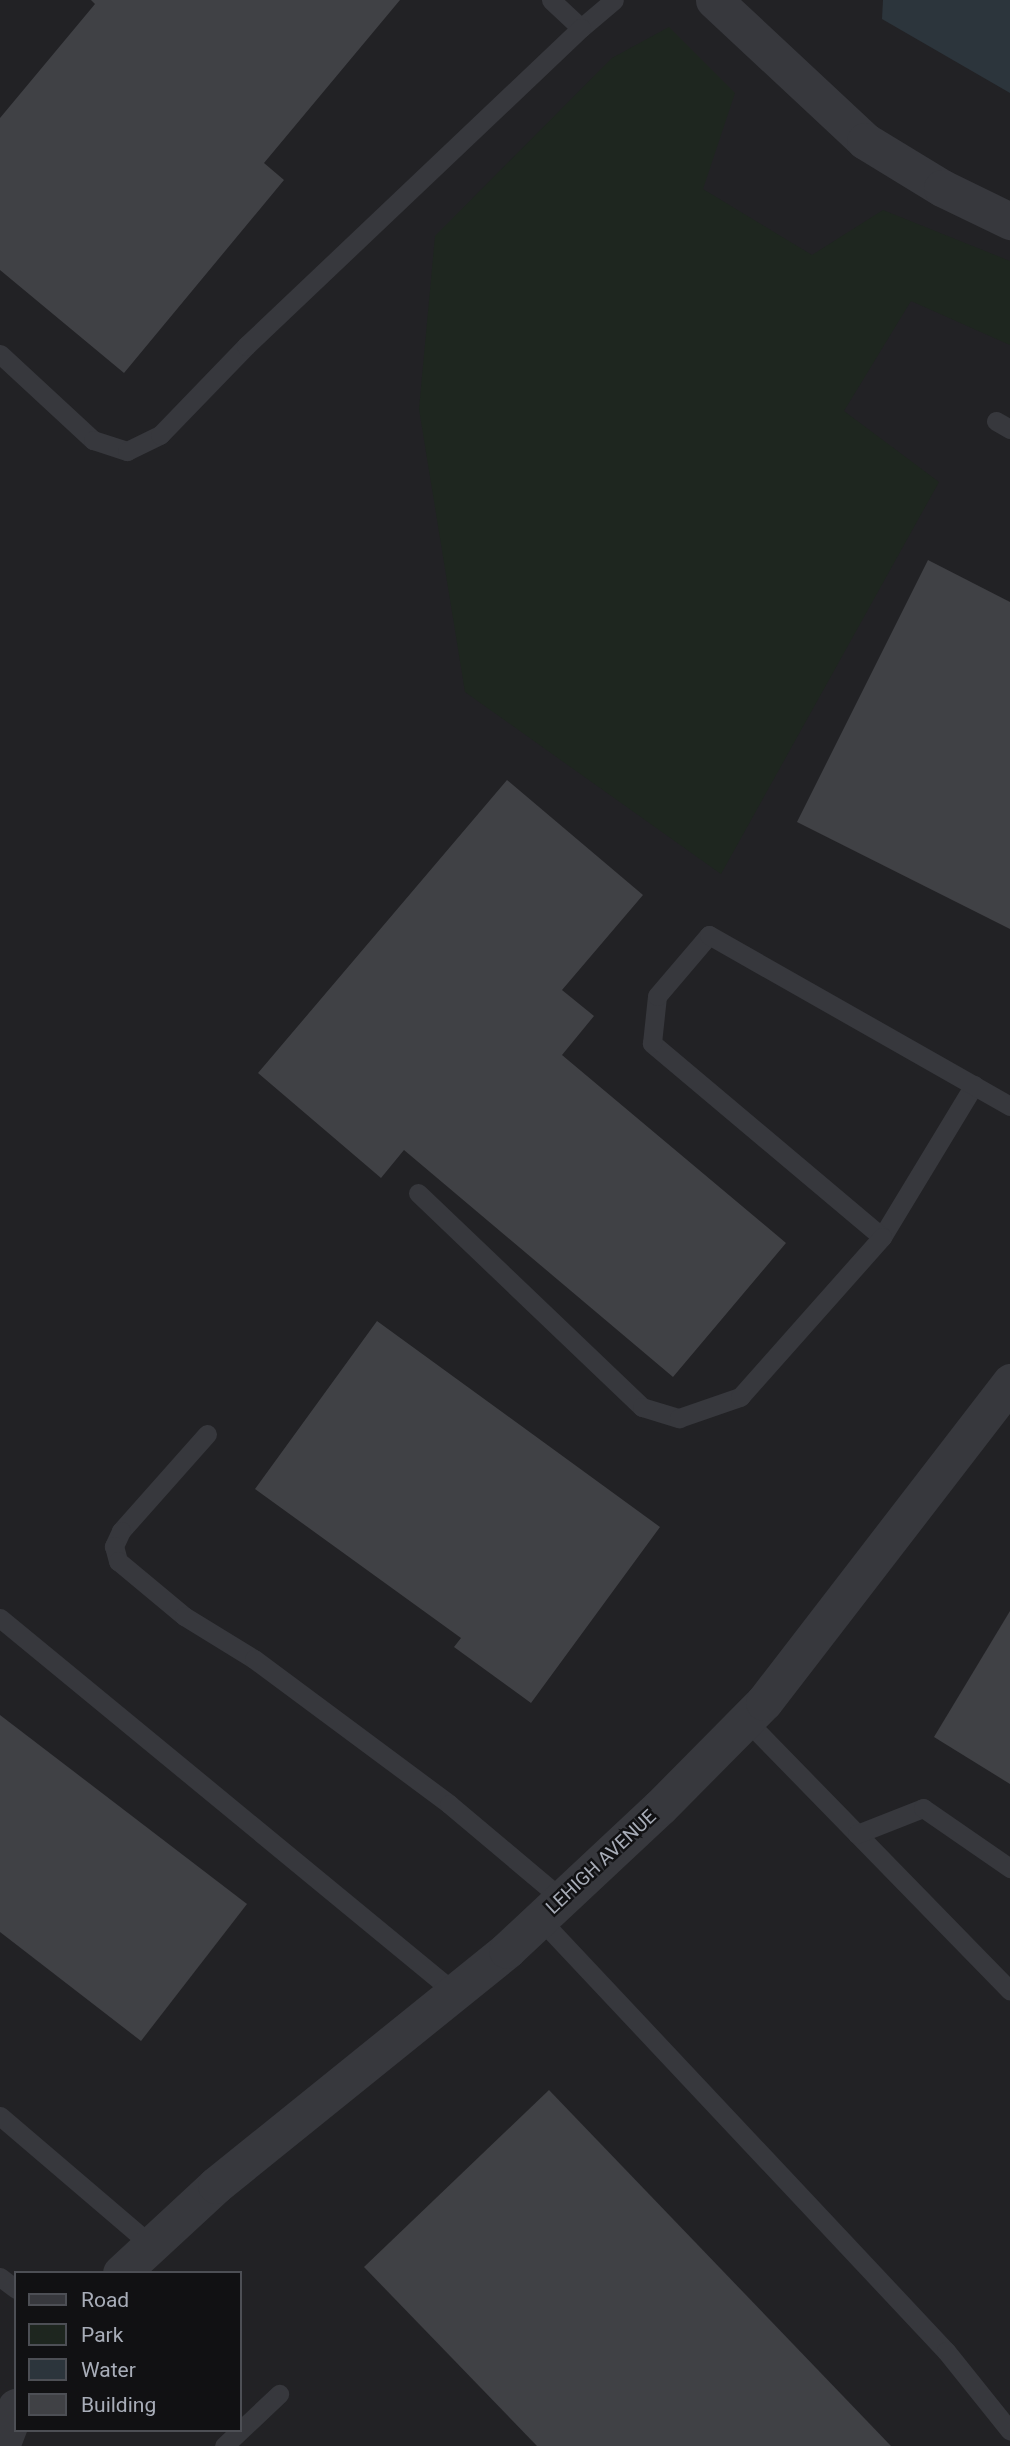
<!DOCTYPE html>
<html>
<head>
<meta charset="utf-8">
<style>
  body { margin:0 }
  #map { position:relative; width:1010px; height:2446px; overflow:hidden; background:#161618; font-family:Roboto,sans-serif }
  div>[style] { position:absolute }
  [style*='--x'] { left:calc(var(--x)*1px); top:calc(var(--y)*1px); width:calc(var(--w)*1px); rotate:calc(var(--a)*1deg) }
  .built>* { inset:0; background:#222225 }
  .green>* { inset:0; background:#1e261f }
  .water>* { inset:0; background:#2c353c }
  .building>* { inset:0; background:#404145 }
  .lane>* { height:19px; margin:-9.5px; padding:0 9.5px; transform-origin:9.5px; border-radius:9.5px; background:#37383d }
  .street>* { height:37px; margin:-18.5px; padding:0 18.5px; transform-origin:18.5px; border-radius:18.5px; background:#37383d }
  span { translate:-50% -50%; white-space:nowrap; text-align:center; line-height:1.15; -webkit-text-stroke:5px #111113; paint-order:stroke }
  .street-label { font-size:19px; color:#a8adb8 }
  .legend { position:absolute; left:14px; top:2271px; width:228px; height:161px; box-sizing:border-box; background:#111113; border:2px solid #4d4f55; margin:0; padding:9px 12px; list-style:none; font-size:21px; color:#a8adb8 }
  .legend li { display:flex; align-items:center; gap:14px; height:35px }
  .legend b { width:35px; border:2px solid #4d4f55 }
</style>
</head>
<body>
<div id="map">
  <div class="built">
    <div style="clip-path:polygon(evenodd,0 0,1010px 0,1010px 2446px,0 2446px,0 0,16px 2273px,240px 2273px,240px 2430px,16px 2430px,16px 2273px)"></div>
  </div>
  <div class="green">
    <div style="clip-path:polygon(669px 27px,735px 93px,703px 189px,812px 255px,883px 210px,1010px 261px,1010px 345px,911px 301px,844px 411px,939px 482px,721px 874px,465px 692px,419px 409px,435px 236px,612px 58px)"></div>
  </div>
  <div class="water">
    <div style="clip-path:polygon(883px 0,1010px 0,1010px 93px,882px 19px)"></div>
  </div>
  <div class="building">
    <div style="clip-path:polygon(91px 0,400px 0,264px 163px,284px 180px,124px 373px,0 270px,0 118px,95px 4px)"></div>
    <div style="clip-path:polygon(928px 560px,1010px 602px,1010px 929px,797px 822px)"></div>
    <div style="clip-path:polygon(507px 780px,643px 895px,562px 990px,594px 1016px,562px 1055px,786px 1243px,673px 1377px,404px 1150px,381px 1178px,258px 1073px)"></div>
    <div style="clip-path:polygon(377px 1321px,660px 1527px,531px 1703px,454px 1647px,461px 1638px,255px 1489px)"></div>
    <div style="clip-path:polygon(1010px 1611px,1010px 1784px,934px 1737px)"></div>
    <div style="clip-path:polygon(0 1715px,247px 1904px,141px 2041px,0 1932px)"></div>
    <div style="clip-path:polygon(549px 2090px,891px 2446px,537px 2446px,364px 2267px)"></div>
  </div>
  <div class="lane">
    <div style="--x:551;--y:0;--w:41;--a:43"></div>
    <div style="--x:581;--y:28;--w:43;--a:-40.3"></div>
    <div style="--x:0;--y:354;--w:127;--a:42.8"></div>
    <div style="--x:93;--y:440;--w:36;--a:18"></div>
    <div style="--x:127;--y:451;--w:37;--a:-26"></div>
    <div style="--x:160;--y:435;--w:124;--a:-46"></div>
    <div style="--x:246;--y:346;--w:462;--a:-43.5"></div>
    <div style="--x:996;--y:421;--w:16;--a:30"></div>
    <div style="--x:974;--y:1085;--w:178;--a:121.2"></div>
    <div style="--x:882;--y:1237;--w:301;--a:-139.9"></div>
    <div style="--x:652;--y:1043;--w:47;--a:-83.9"></div>
    <div style="--x:657;--y:996;--w:80;--a:-49.6"></div>
    <div style="--x:709;--y:935;--w:346;--a:29.6"></div>
    <div style="--x:418;--y:1193;--w:310;--a:43.7"></div>
    <div style="--x:642;--y:1407;--w:39;--a:17"></div>
    <div style="--x:679;--y:1418;--w:65;--a:-19"></div>
    <div style="--x:740;--y:1397;--w:214;--a:-48.4"></div>
    <div style="--x:207;--y:1434;--w:130;--a:131.6"></div>
    <div style="--x:121;--y:1531;--w:17;--a:115"></div>
    <div style="--x:114;--y:1546;--w:16;--a:75"></div>
    <div style="--x:118;--y:1561;--w:86;--a:39.8"></div>
    <div style="--x:184;--y:1616;--w:82;--a:31.6"></div>
    <div style="--x:254;--y:1659;--w:243;--a:36.6"></div>
    <div style="--x:449;--y:1804;--w:148;--a:40.1"></div>
    <div style="--x:0;--y:1618;--w:588;--a:39.48"></div>
    <div style="--x:746;--y:1720;--w:378;--a:45.7"></div>
    <div style="--x:857;--y:1834;--w:71;--a:-21.5"></div>
    <div style="--x:923;--y:1808;--w:106;--a:34.6"></div>
    <div style="--x:540;--y:1919;--w:593;--a:46.78"></div>
    <div style="--x:946;--y:2351;--w:102;--a:51.3"></div>
    <div style="--x:0;--y:2116;--w:199;--a:40.5"></div>
    <div style="--x:0;--y:2277;--w:20;--a:37"></div>
    <div style="--x:224;--y:2446;--w:76;--a:-43.4"></div>
  </div>
  <div class="street">
    <div style="--x:714;--y:0;--w:207;--a:43"></div>
    <div style="--x:865;--y:141;--w:90;--a:31.4"></div>
    <div style="--x:942;--y:188;--w:76;--a:25.9"></div>
    <div style="--x:121;--y:2273;--w:129;--a:-42.8"></div>
    <div style="--x:216;--y:2185;--w:374;--a:-38.9"></div>
    <div style="--x:507;--y:1950;--w:209;--a:-43.1"></div>
    <div style="--x:660;--y:1807;--w:148;--a:-45.3"></div>
    <div style="--x:764;--y:1702;--w:404;--a:-52.4"></div>
    <div style="--x:1;--y:2446;--w:42;--a:-69"></div>
  </div>
  <div class="street-label">
    <span style="left:601px;top:1862px;rotate:-43deg">LEHIGH AVENUE</span>
  </div>
  <ul class="legend">
  <li><b style="height:9px;background:#37383d"></b>Road</li>
  <li><b style="height:19px;background:#1e261f"></b>Park</li>
  <li><b style="height:19px;background:#2c353c"></b>Water</li>
  <li><b style="height:19px;background:#404145"></b>Building</li>
  </ul>
</div>
</body>
</html>
